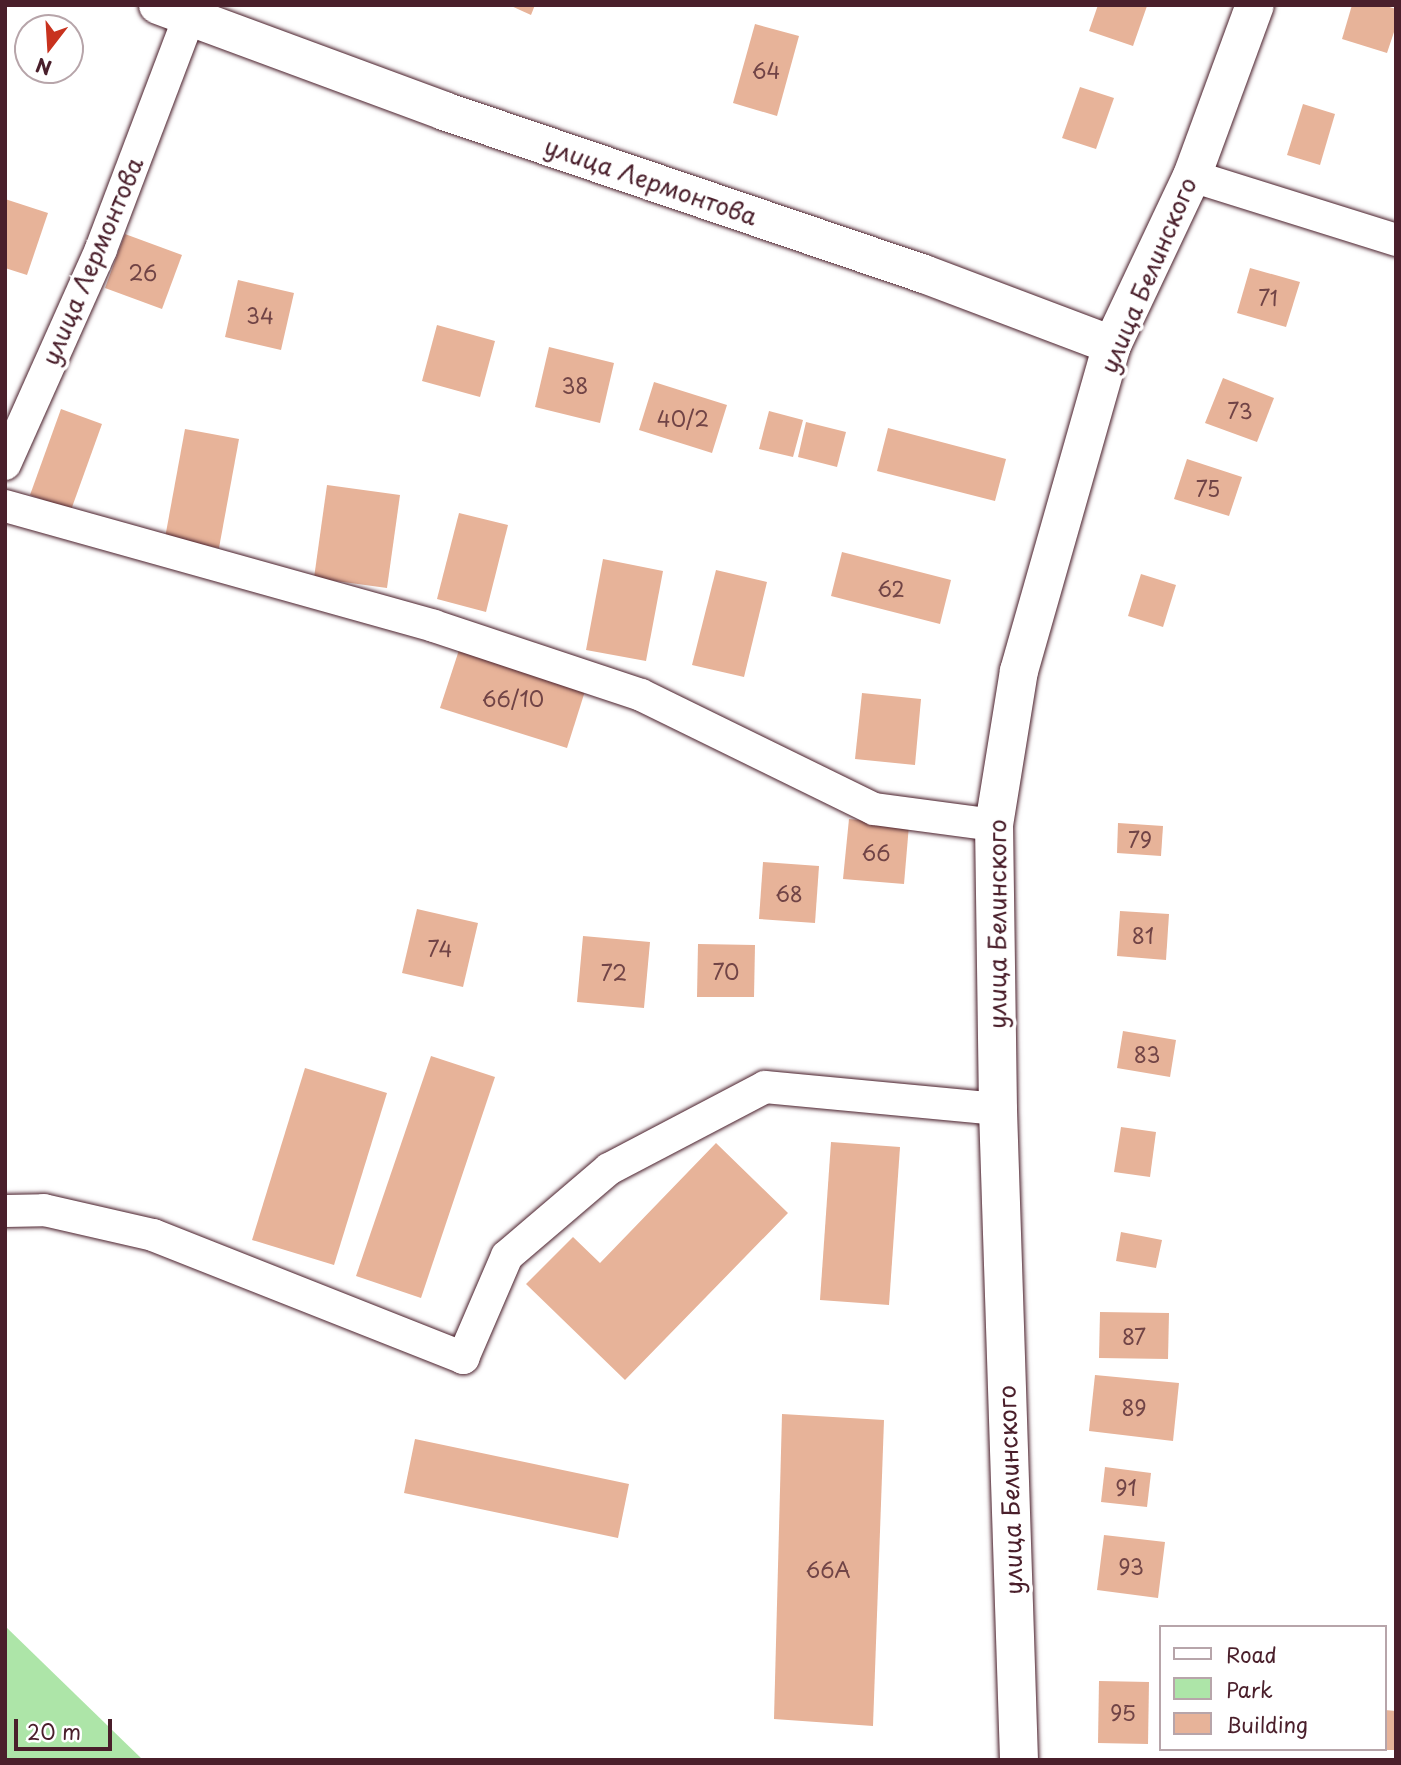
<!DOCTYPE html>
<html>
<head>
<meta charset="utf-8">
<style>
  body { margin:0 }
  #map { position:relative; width:1401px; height:1765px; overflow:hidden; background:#fff; font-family:"Playpen Sans",sans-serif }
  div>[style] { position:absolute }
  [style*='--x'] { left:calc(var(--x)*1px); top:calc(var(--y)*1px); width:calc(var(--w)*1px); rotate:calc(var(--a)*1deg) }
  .green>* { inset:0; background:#ade5a8 }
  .building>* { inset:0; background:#e7b399 }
  .roads { filter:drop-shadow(0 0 2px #4a1f2b) drop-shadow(0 0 2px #4a1f2b) }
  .minor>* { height:32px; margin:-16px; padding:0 16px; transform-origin:16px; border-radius:16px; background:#fff }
  .tertiary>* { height:38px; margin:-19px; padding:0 19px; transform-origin:19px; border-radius:19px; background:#fff }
  .secondary>* { height:38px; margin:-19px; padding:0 19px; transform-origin:19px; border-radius:19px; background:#fff }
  span { translate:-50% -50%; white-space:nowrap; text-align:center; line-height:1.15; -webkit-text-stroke:7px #fff; paint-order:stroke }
  .number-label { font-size:21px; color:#714446 }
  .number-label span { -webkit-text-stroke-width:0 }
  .street-label { font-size:24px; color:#4a1f2b }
  .frame { position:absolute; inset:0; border:7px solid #4a1f2b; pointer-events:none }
  .legend { position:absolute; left:1159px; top:1625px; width:228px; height:126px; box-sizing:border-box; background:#fff; border:2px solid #b7a5aa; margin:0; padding:9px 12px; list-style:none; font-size:21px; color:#4a1f2b }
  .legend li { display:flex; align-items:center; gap:14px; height:35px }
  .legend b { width:35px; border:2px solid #b7a5aa }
  .north { position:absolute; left:14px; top:14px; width:70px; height:70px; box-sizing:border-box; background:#fff; border:2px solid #b7a5aa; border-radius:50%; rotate:197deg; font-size:19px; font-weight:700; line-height:28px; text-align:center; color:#4a1f2b }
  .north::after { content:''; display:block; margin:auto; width:24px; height:32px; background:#c8321e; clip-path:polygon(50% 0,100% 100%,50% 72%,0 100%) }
  .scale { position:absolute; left:14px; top:1719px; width:98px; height:32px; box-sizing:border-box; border:4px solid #4a1f2b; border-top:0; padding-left:9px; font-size:21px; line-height:24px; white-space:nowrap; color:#4a1f2b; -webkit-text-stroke:5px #fff; paint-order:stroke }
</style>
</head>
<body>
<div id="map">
  <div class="green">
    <div style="clip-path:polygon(5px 1626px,143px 1760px,5px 1760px)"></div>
  </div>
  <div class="building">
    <div style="clip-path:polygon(509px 5px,535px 5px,531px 15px)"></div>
    <div style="clip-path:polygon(1098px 5px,1147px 6px,1133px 46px,1089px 31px)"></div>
    <div style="clip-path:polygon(1352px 5px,1383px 5px,1396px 9px,1396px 26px,1387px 53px,1342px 39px)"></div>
    <div style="clip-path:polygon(755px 24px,799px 36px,777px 116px,733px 103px)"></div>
    <div style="clip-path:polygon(1080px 87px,1114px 98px,1096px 149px,1062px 138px)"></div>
    <div style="clip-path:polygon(1303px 104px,1335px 114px,1320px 165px,1287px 155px)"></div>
    <div style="clip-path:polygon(5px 199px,48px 213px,27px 275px,5px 268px)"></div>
    <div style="clip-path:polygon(125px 234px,182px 255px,162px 309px,105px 288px)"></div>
    <div style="clip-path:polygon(1250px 268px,1300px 282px,1286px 327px,1237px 313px)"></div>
    <div style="clip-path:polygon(238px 280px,294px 293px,281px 350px,225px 337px)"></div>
    <div style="clip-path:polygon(437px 325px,495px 341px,480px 397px,422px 381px)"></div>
    <div style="clip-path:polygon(549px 347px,614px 363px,600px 423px,535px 407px)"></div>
    <div style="clip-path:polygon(1223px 378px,1274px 398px,1257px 442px,1205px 423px)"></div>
    <div style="clip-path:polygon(654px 382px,727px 405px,712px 453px,639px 430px)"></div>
    <div style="clip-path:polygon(61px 409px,102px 424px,71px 510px,30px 495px)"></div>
    <div style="clip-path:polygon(769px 411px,803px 420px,793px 457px,759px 449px)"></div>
    <div style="clip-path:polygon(806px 422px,846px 432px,837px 467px,798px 457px)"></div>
    <div style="clip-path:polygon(888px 428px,1006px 459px,995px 501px,877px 471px)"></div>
    <div style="clip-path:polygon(185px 429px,239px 439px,219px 548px,165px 538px)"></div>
    <div style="clip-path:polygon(1187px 459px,1242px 477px,1229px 516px,1174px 499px)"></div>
    <div style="clip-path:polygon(327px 485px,400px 495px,387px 588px,314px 578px)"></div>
    <div style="clip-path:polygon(459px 513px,508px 525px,486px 612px,437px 599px)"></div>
    <div style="clip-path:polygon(842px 552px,951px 580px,940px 624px,831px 596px)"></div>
    <div style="clip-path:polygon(603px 559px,663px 571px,646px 661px,586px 650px)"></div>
    <div style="clip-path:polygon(716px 570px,767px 582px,744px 677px,692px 665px)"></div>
    <div style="clip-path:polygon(1141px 574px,1176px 585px,1163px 627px,1128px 616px)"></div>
    <div style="clip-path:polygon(460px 647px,586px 688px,567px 748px,440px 708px)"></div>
    <div style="clip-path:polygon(862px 693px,921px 699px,915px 765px,855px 759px)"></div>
    <div style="clip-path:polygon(849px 819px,909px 825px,904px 884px,843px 879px)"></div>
    <div style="clip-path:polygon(1118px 823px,1163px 826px,1161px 856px,1117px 853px)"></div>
    <div style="clip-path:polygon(763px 862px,819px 866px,815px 923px,759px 919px)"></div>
    <div style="clip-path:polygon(417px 909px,478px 923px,463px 987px,402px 973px)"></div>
    <div style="clip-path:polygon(1120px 911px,1169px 914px,1166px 960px,1117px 956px)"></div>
    <div style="clip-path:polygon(583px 936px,650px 942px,644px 1008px,577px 1002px)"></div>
    <div style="clip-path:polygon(698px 944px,755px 945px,754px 997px,697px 997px)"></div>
    <div style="clip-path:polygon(1123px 1031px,1176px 1040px,1170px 1077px,1117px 1068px)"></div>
    <div style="clip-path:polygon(431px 1056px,495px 1077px,421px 1298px,356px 1276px)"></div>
    <div style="clip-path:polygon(305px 1068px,387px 1093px,334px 1265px,252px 1240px)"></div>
    <div style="clip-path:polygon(1121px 1127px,1156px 1132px,1150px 1177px,1114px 1172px)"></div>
    <div style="clip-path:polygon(831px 1142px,900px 1147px,889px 1305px,820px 1300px)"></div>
    <div style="clip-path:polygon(716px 1143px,788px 1213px,625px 1380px,526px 1284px,573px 1237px,600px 1263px)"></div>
    <div style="clip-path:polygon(1121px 1232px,1162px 1240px,1156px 1268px,1116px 1261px)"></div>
    <div style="clip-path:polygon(1100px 1312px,1169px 1313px,1168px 1359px,1099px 1358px)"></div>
    <div style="clip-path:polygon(1095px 1375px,1179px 1383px,1173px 1441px,1089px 1431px)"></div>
    <div style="clip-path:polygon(782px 1414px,884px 1420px,873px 1726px,774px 1719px)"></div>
    <div style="clip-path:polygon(415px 1439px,629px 1484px,618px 1538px,404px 1493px)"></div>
    <div style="clip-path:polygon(1105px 1467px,1151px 1473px,1147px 1507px,1101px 1502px)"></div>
    <div style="clip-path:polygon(1104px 1535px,1165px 1542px,1158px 1598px,1097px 1590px)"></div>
    <div style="clip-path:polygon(1099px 1681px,1149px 1682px,1148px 1744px,1098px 1743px)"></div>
    <div style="clip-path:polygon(1385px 1710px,1396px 1711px,1396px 1750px,1385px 1750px)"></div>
  </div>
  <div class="roads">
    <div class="minor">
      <div style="--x:1192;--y:176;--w:214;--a:17.4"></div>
      <div style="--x:5;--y:464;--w:235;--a:-65.9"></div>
      <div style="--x:101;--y:249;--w:248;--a:-69.2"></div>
      <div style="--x:5;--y:506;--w:445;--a:15.6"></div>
      <div style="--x:434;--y:626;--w:218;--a:18.4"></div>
      <div style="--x:641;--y:695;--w:259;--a:26.1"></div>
      <div style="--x:874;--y:809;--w:121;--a:7.6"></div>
      <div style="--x:5;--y:1211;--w:39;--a:-1"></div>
      <div style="--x:44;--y:1210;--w:112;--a:12.9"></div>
      <div style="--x:153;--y:1235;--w:334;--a:21.6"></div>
      <div style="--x:463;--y:1358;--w:111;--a:-66.7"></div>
      <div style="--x:507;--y:1256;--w:134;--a:-40.5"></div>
      <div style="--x:609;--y:1169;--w:176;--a:-27.7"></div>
      <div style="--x:765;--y:1087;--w:234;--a:5.4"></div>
    </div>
    <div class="tertiary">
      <div style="--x:1019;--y:1760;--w:651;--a:-91.85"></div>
      <div style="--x:998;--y:1109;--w:284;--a:-90.8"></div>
      <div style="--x:994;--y:825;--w:156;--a:-80.8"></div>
      <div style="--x:1019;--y:671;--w:339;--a:-74.1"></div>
      <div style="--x:1112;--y:345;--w:187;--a:-64.7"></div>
      <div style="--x:1192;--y:176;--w:182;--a:-69.8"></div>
    </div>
    <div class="secondary">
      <div style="--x:158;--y:5;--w:305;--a:20.3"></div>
      <div style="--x:444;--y:111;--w:507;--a:18.76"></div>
      <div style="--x:924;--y:274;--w:201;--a:20.7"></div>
    </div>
  </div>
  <div class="number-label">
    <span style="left:766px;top:70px">64</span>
    <span style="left:143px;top:272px">26</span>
    <span style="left:1268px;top:297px">71</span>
    <span style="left:260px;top:315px">34</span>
    <span style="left:575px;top:385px">38</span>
    <span style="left:1240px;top:410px">73</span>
    <span style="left:683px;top:418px">40/2</span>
    <span style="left:1208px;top:488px">75</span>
    <span style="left:891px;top:588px">62</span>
    <span style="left:513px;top:698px">66/10</span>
    <span style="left:1140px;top:839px">79</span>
    <span style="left:876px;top:852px">66</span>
    <span style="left:789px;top:893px">68</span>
    <span style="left:1143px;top:935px">81</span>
    <span style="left:440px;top:948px">74</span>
    <span style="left:726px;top:971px">70</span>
    <span style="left:614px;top:972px">72</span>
    <span style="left:1147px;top:1054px">83</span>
    <span style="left:1134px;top:1336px">87</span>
    <span style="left:1134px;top:1407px">89</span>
    <span style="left:1126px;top:1487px">91</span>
    <span style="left:1131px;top:1566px">93</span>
    <span style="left:828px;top:1569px">66А</span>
    <span style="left:1123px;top:1712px">95</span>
  </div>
  <div class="street-label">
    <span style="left:651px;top:181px;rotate:19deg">улица Лермонтова</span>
    <span style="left:92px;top:261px;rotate:-67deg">улица Лермонтова</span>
    <span style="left:1148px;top:275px;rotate:-67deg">улица Белинского</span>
    <span style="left:997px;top:924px;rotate:-90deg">улица Белинского</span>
    <span style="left:1010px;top:1490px;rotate:-92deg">улица Белинского</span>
  </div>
  <div class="frame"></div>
  <ul class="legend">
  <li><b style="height:9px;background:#fff"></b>Road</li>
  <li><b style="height:19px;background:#ade5a8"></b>Park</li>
  <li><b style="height:19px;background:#e7b399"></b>Building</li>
  </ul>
  <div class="north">N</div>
  <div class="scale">20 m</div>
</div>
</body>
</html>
